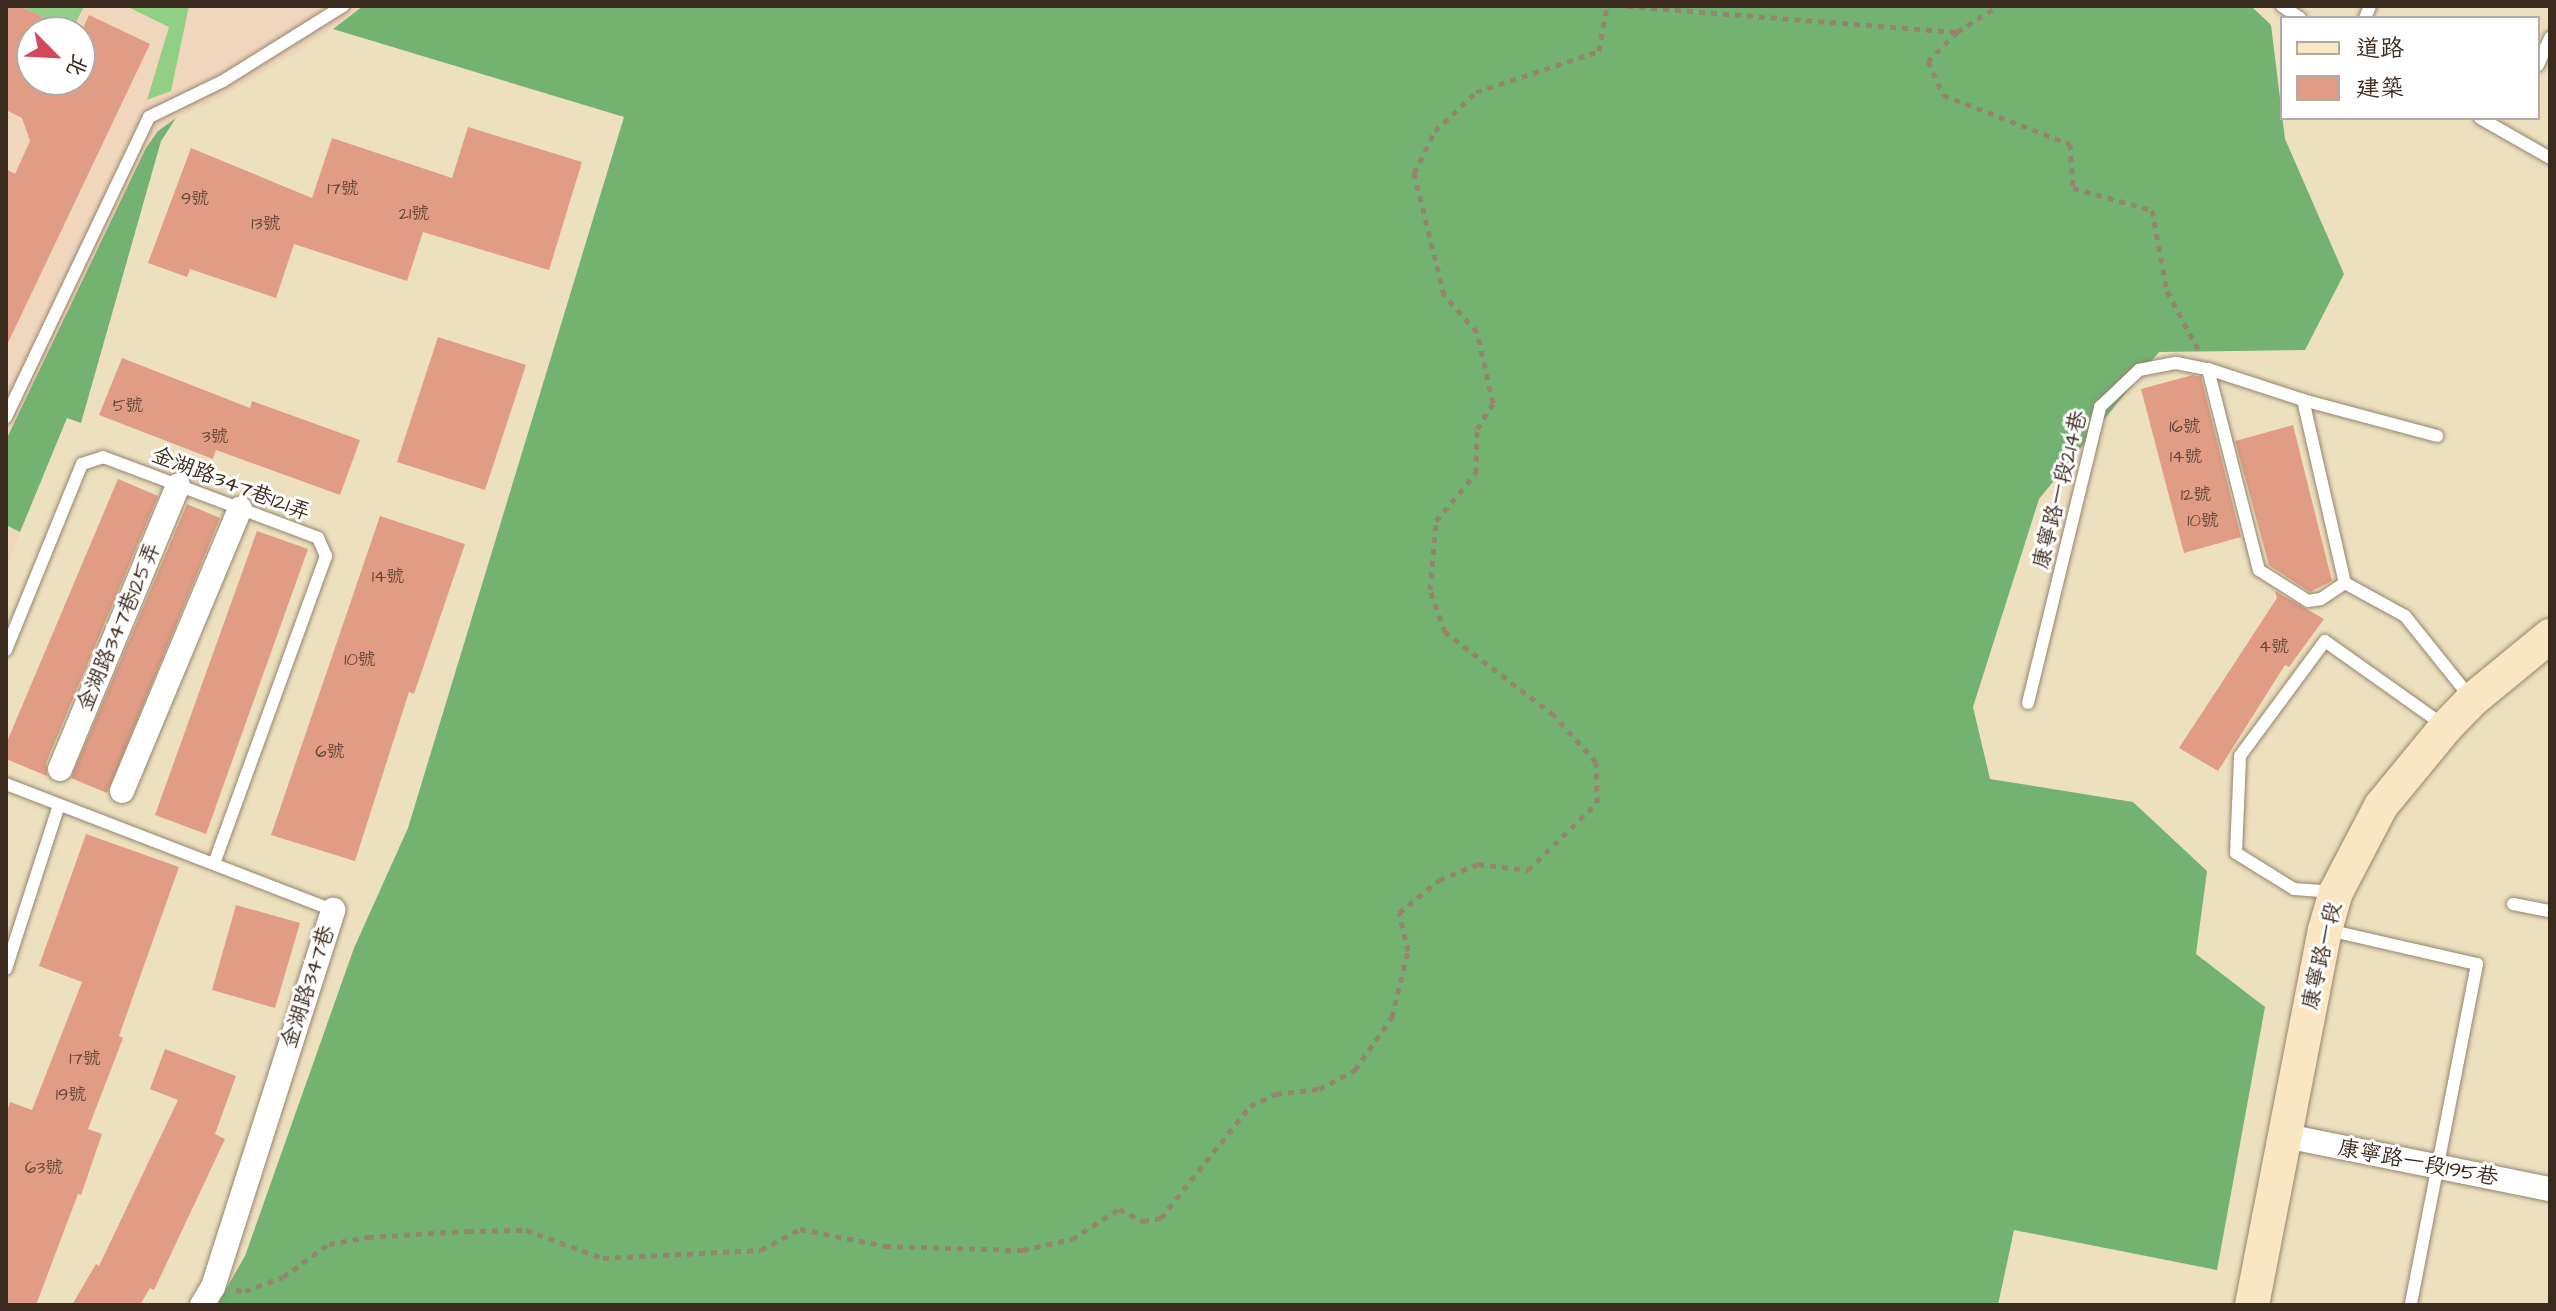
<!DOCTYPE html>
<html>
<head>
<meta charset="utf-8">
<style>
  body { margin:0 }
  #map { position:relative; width:2556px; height:1311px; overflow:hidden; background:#ede0bf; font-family:"Architects Daughter","LXGW WenKai TC",sans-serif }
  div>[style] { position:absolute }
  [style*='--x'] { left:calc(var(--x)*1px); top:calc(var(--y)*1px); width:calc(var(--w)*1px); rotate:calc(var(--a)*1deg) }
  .built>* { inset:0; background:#f0d6bc }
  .green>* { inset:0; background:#91cf85 }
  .forest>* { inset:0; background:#74b272 }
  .building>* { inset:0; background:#e09c85 }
  .path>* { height:5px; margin-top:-2.5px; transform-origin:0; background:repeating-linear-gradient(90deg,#94856e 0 6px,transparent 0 12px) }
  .roads { filter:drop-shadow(0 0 2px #94856e) drop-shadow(0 0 2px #94856e) }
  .lane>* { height:12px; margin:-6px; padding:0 6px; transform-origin:6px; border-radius:6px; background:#fff }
  .street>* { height:24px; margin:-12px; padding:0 12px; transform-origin:12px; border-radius:12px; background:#fff }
  .secondary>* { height:34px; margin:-17px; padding:0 17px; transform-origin:17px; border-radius:17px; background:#fbe6c4 }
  span { translate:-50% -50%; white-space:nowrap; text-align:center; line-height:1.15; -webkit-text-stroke:6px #fff; paint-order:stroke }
  .number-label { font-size:18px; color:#644638 }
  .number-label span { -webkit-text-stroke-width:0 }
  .street-label { font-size:22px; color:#3b2a1e }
  .frame { position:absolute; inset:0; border:8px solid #3b2a1e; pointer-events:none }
  .legend { position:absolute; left:2280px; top:16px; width:260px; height:104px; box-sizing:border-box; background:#fff; border:2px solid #b1aaa5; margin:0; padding:10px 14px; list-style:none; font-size:24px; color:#3b2a1e }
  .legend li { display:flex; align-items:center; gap:16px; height:40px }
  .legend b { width:40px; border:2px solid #b1aaa5 }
  .north { position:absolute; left:16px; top:16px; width:80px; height:80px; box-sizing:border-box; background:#fff; border:2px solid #b1aaa5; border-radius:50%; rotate:114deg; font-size:22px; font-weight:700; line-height:32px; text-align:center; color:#3b2a1e }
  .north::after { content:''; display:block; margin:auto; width:28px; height:36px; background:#d1495b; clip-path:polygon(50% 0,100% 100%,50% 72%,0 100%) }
</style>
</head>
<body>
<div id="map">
  <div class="built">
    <div style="clip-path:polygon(evenodd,6px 6px,363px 6px,300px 51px,215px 101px,176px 118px,161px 140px,81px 423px,67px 418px,6px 567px,6px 6px,32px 32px,80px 32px,80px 80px,32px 80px,32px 32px)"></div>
  </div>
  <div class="green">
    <div style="clip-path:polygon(20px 6px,84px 6px,72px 31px)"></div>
    <div style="clip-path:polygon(126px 6px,189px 6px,171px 91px,147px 100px,169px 27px)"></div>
  </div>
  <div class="forest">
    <div style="clip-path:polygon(363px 6px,2251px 6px,2271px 25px,2285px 139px,2344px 274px,2305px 350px,2159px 352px,2039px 499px,1973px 707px,1990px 779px,2133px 802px,2207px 871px,2196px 954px,2265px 1007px,2217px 1270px,2014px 1230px,1998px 1305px,217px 1305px,245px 1256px,354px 948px,408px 828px,624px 117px,333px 29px)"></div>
    <div style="clip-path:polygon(176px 118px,161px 141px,81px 423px,67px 418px,20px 532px,6px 525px,6px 440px,146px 148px,158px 131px)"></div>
  </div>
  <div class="building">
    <div style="clip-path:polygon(6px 6px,20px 6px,74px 32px,32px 32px,32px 80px,80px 80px,80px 35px,89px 15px,150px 44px,6px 347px,6px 169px,15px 174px,30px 141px,22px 118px,6px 110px)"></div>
    <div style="clip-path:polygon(468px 127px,582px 162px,549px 270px,423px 232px,407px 281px,294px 244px,276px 298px,190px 269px,187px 277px,148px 263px,191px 148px,312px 198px,332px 138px,452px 178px)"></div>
    <div style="clip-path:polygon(438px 337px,526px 365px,485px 490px,397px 462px)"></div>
    <div style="clip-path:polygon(122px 358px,250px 408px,252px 401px,360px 440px,340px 495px,216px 450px,213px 459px,99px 415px)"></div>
    <div style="clip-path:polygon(2193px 375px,2201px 377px,2241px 537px,2184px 553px,2141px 389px)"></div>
    <div style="clip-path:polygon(2293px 425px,2332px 581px,2310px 592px,2269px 565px,2235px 441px)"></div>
    <div style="clip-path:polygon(118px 479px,158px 496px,46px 763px,47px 776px,6px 759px,6px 744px)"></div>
    <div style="clip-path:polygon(187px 504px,220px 518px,107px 793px,71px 778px)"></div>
    <div style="clip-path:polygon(380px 516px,465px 544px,414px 694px,409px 692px,355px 861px,271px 835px)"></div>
    <div style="clip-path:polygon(257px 531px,308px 549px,206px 834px,155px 815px)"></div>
    <div style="clip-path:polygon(2275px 591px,2324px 619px,2289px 667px,2285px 665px,2218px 771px,2179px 748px,2277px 598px)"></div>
    <div style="clip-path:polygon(86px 834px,179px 867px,119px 1036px,123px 1038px,88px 1129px,102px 1134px,81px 1195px,78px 1194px,36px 1305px,6px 1305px,6px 1115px,10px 1102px,32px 1110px,82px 982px,39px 966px)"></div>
    <div style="clip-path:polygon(236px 905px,300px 923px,275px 1008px,212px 990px)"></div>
    <div style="clip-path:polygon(165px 1049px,236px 1076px,215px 1134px,225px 1139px,154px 1290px,150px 1288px,140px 1305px,72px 1305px,96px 1264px,99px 1266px,178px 1100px,150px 1089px)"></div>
  </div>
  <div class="path">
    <div style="--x:1627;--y:6;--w:331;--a:4.5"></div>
    <div style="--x:1957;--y:32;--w:41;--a:135"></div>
    <div style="--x:1928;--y:61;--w:37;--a:66"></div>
    <div style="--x:1943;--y:95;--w:136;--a:21.1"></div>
    <div style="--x:2070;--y:144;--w:44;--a:86.1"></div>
    <div style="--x:2073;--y:188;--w:82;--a:15.6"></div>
    <div style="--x:2152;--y:210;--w:82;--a:79.5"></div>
    <div style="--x:2167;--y:291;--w:66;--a:61.9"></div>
    <div style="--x:1957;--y:32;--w:49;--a:-32.4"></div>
    <div style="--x:236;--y:1290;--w:9;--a:6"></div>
    <div style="--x:245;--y:1291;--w:40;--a:-20.2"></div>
    <div style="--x:283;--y:1277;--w:57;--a:-35.7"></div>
    <div style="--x:329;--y:1244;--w:40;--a:-10"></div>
    <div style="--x:368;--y:1237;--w:100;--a:-3.4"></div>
    <div style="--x:468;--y:1231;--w:58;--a:-1"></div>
    <div style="--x:526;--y:1230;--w:82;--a:20"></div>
    <div style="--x:603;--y:1258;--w:158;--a:-2.9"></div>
    <div style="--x:761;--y:1250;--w:44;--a:-28.3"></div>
    <div style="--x:800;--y:1229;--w:87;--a:11.3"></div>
    <div style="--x:885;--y:1246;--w:138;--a:1.7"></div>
    <div style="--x:1023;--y:1250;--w:50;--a:-12.7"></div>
    <div style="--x:1072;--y:1239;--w:56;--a:-32.6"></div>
    <div style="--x:1119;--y:1209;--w:27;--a:27"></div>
    <div style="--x:1143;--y:1221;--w:18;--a:-9"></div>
    <div style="--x:1161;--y:1218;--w:143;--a:-51.5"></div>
    <div style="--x:1250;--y:1106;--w:29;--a:-25"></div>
    <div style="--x:1276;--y:1094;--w:43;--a:-6.6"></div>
    <div style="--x:1319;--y:1089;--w:41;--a:-27.8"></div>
    <div style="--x:1355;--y:1070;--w:65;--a:-55.1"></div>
    <div style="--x:1392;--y:1017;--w:68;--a:-76.4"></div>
    <div style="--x:1408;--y:951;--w:39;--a:-103"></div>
    <div style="--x:1399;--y:913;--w:52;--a:-39.5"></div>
    <div style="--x:1439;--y:880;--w:42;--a:-22.3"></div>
    <div style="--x:1478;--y:864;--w:50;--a:6.8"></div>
    <div style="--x:1528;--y:870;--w:96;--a:-44.2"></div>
    <div style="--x:1597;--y:803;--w:41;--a:-91.4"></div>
    <div style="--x:1596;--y:762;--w:63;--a:-131.8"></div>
    <div style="--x:1554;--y:715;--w:137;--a:-142.7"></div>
    <div style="--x:1445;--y:632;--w:45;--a:-109.7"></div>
    <div style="--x:1430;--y:590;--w:69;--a:-85"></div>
    <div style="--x:1436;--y:521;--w:62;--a:-50.2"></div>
    <div style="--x:1476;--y:473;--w:44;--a:-88.7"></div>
    <div style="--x:1477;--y:429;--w:31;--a:-58"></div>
    <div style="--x:1493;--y:403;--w:73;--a:-102.7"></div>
    <div style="--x:1477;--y:332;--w:50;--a:-131.7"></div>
    <div style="--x:1444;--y:295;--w:126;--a:-103.8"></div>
    <div style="--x:1414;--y:173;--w:47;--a:-63.4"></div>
    <div style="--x:1435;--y:131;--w:57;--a:-43.6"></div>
    <div style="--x:1476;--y:92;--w:130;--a:-18.4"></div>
    <div style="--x:1599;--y:51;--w:46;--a:-79.9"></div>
  </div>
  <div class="roads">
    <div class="lane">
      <div style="--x:2282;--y:6;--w:22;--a:34"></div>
      <div style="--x:2365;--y:18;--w:13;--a:-67"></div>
      <div style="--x:2538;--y:65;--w:30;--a:-66"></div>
      <div style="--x:2480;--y:118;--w:81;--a:29.7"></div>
      <div style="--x:2208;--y:369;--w:207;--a:75.8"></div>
      <div style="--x:2259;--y:570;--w:58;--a:32.3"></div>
      <div style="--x:2308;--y:601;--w:13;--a:-9"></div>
      <div style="--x:2321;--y:599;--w:29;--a:-34"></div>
      <div style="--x:2345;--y:583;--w:68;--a:28.8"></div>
      <div style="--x:2405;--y:616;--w:104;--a:51.3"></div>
      <div style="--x:2303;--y:400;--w:188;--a:77.1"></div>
      <div style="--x:6;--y:417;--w:332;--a:-64.5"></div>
      <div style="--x:149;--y:117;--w:82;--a:-25.9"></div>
      <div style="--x:223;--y:81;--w:142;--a:-32"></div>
      <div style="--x:6;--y:650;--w:201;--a:-67.8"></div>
      <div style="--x:82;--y:464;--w:22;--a:-18"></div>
      <div style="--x:103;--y:457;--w:230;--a:20.6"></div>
      <div style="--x:318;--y:538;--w:20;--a:66"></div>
      <div style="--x:326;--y:556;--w:327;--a:110"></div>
      <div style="--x:2028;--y:703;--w:305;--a:-76.3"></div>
      <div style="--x:2100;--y:407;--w:54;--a:-43.5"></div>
      <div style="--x:2139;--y:370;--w:38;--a:-11"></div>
      <div style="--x:2176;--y:363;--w:33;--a:11"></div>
      <div style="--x:2208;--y:369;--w:100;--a:18.1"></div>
      <div style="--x:2303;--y:400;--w:139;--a:15"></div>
      <div style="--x:6;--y:784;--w:350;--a:21.1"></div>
      <div style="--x:2335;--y:892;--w:41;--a:-175.8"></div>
      <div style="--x:2294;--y:889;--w:68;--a:-148.2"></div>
      <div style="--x:2236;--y:853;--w:97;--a:-87.6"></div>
      <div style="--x:2240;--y:756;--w:143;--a:-53.5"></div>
      <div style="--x:2325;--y:641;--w:145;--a:35.4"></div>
      <div style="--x:2513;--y:904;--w:38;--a:11"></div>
      <div style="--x:2328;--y:930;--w:153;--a:12.9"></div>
      <div style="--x:2477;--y:964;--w:347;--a:101"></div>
      <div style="--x:6;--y:969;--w:172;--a:-72.1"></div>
    </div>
    <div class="street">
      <div style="--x:60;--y:769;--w:307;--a:-67.4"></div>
      <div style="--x:122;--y:791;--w:306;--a:-67.3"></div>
      <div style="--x:2286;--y:1136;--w:269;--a:11.4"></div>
      <div style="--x:202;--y:1305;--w:21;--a:-59"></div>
      <div style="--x:213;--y:1287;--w:396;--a:-72.3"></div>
    </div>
    <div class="secondary">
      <div style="--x:2252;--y:1305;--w:382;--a:-79"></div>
      <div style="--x:2325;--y:930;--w:40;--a:-74"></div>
      <div style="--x:2336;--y:892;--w:97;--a:-62.4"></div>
      <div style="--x:2381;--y:806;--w:102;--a:-50.6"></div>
      <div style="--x:2446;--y:727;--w:37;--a:-46"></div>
      <div style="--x:2472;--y:700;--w:101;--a:-39.4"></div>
    </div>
  </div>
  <div class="number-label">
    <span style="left:343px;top:189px">17號</span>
    <span style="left:195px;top:199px">9號</span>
    <span style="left:414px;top:214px">21號</span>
    <span style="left:266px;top:224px">13號</span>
    <span style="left:128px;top:406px">5號</span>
    <span style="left:2185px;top:427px">16號</span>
    <span style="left:215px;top:437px">3號</span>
    <span style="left:2186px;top:457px">14號</span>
    <span style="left:2196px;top:495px">12號</span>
    <span style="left:2203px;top:521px">10號</span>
    <span style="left:388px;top:577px">14號</span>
    <span style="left:2274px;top:647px">4號</span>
    <span style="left:360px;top:660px">10號</span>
    <span style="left:330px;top:752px">6號</span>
    <span style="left:85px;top:1059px">17號</span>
    <span style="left:71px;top:1095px">19號</span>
    <span style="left:44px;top:1168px">63號</span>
  </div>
  <div class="street-label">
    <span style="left:231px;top:484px;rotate:21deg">金湖路347巷121弄</span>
    <span style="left:2060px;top:490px;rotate:-76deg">康寧路一段214巷</span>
    <span style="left:119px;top:627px;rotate:-67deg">金湖路347巷125弄</span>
    <span style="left:2322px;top:956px;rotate:-77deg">康寧路一段</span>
    <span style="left:308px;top:987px;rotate:-72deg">金湖路347巷</span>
    <span style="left:2418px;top:1163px;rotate:11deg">康寧路一段195巷</span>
  </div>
  <div class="frame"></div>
  <ul class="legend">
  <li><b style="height:10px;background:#fbe6c4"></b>道路</li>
  <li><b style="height:22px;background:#e09c85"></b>建築</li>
  </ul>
  <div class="north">北</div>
</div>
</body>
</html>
